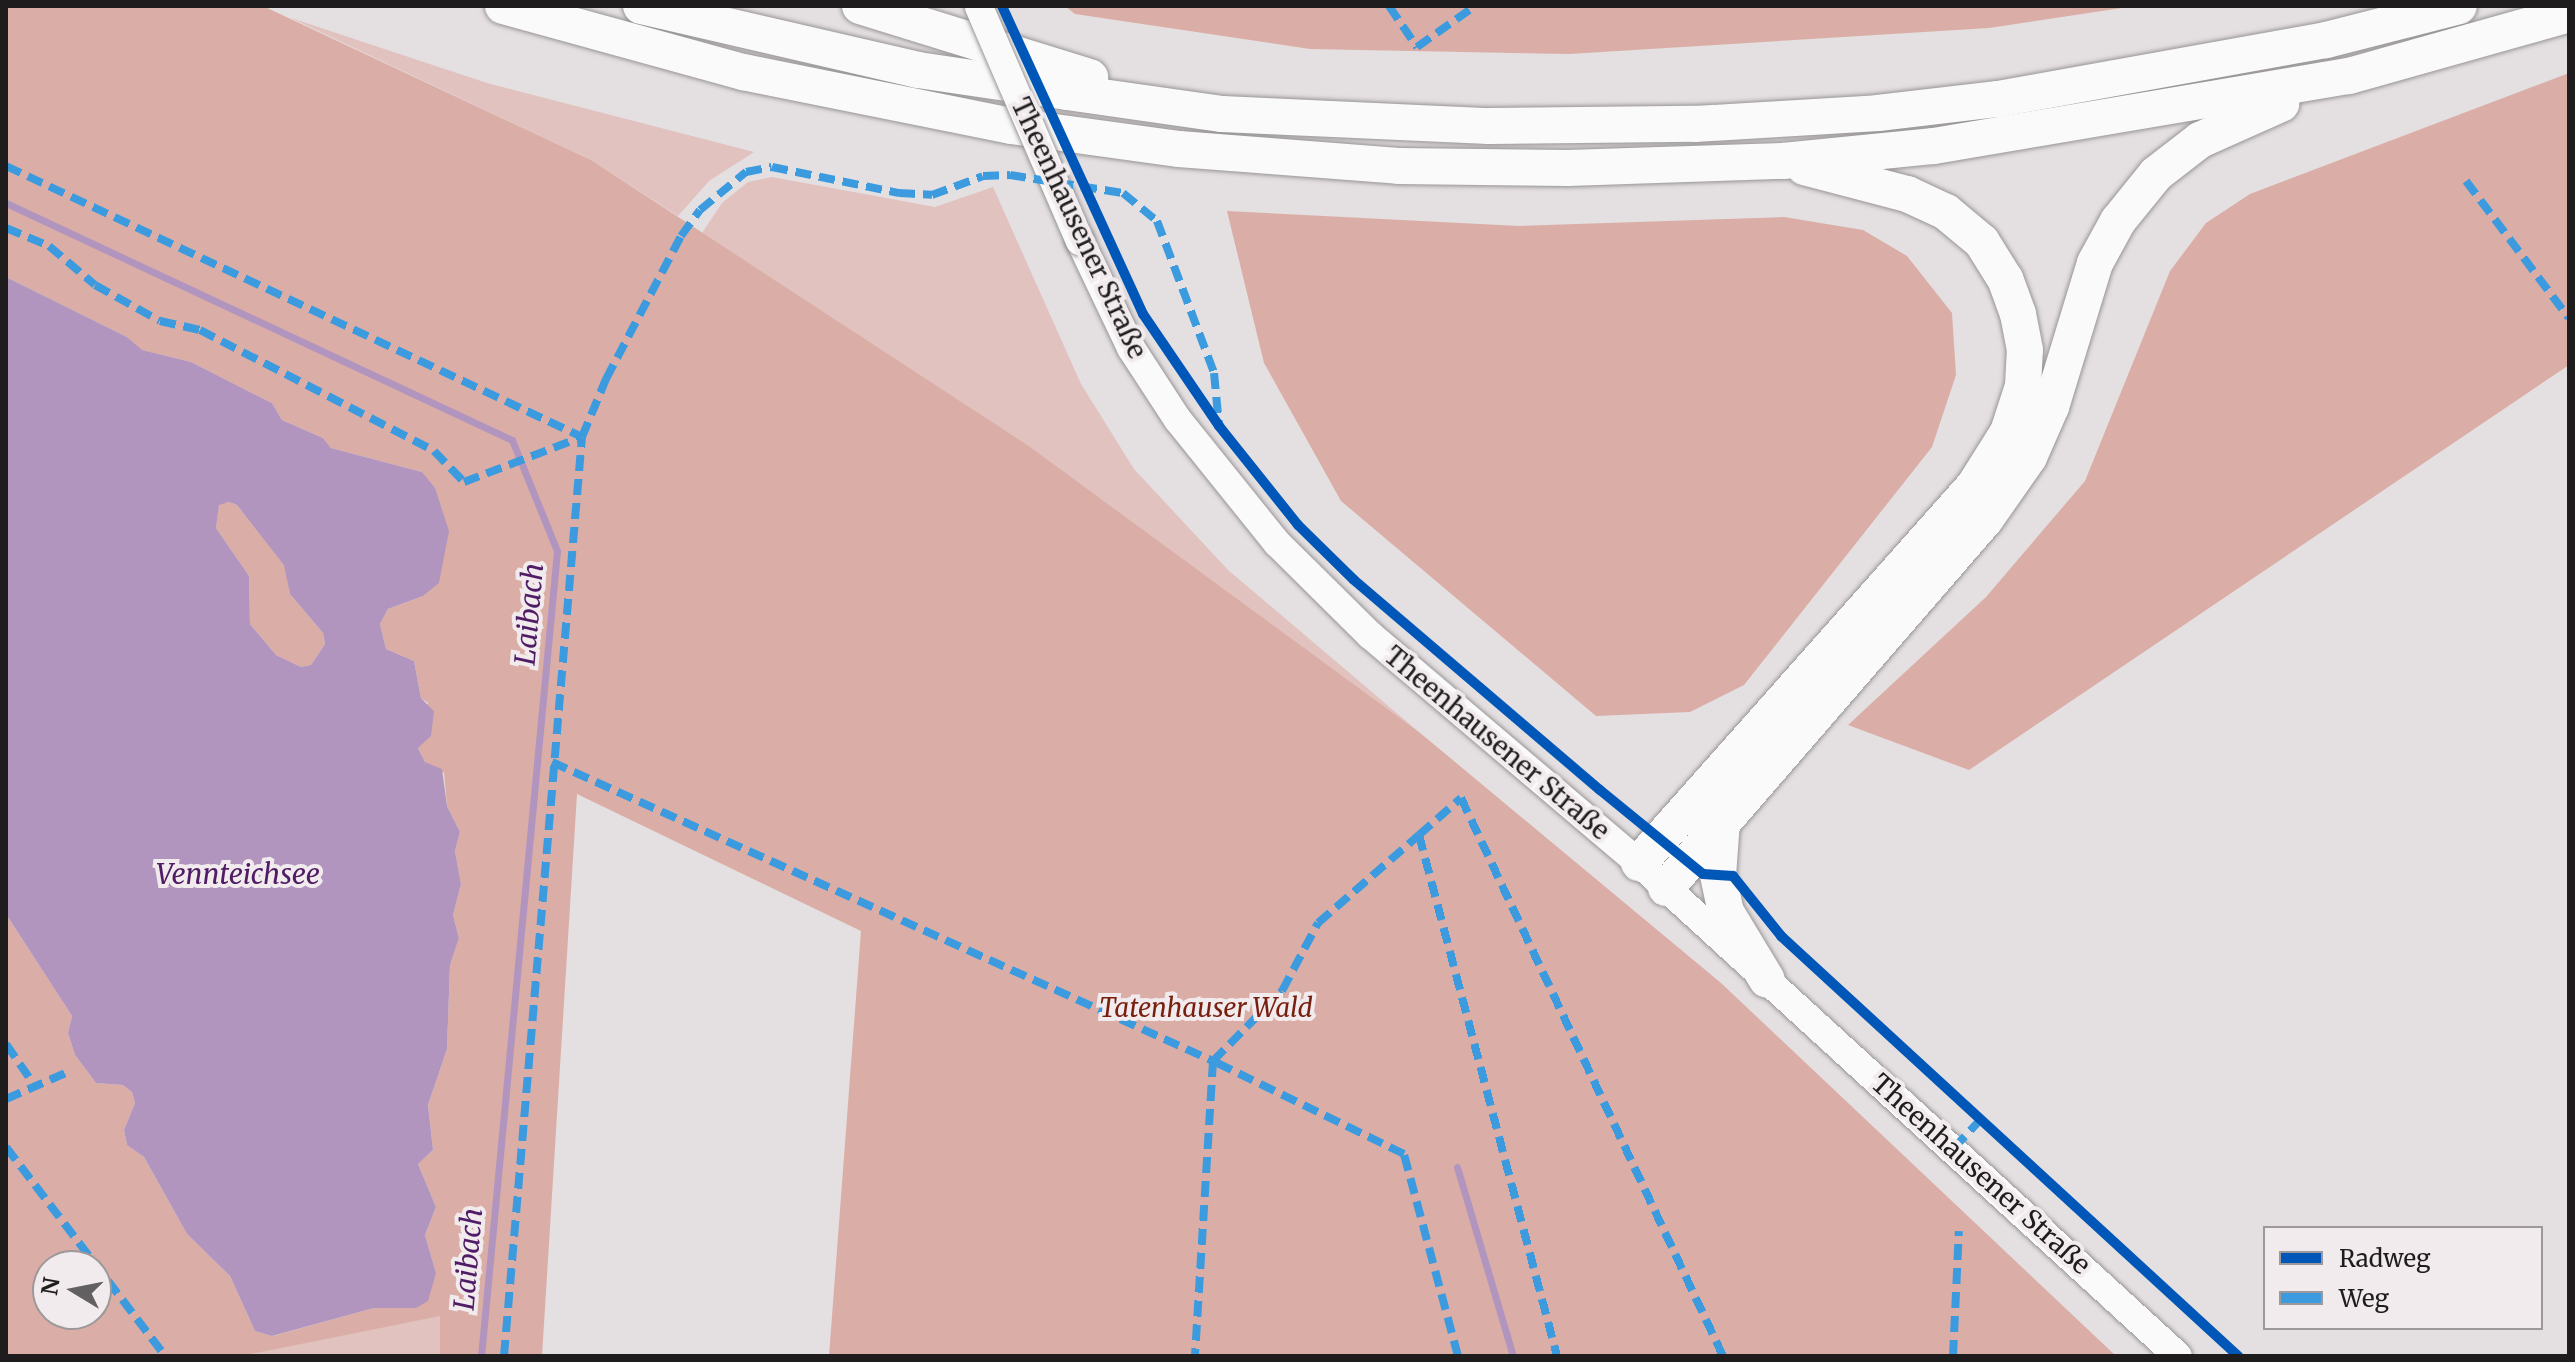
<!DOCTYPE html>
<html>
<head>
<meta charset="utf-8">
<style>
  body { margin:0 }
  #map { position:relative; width:2575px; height:1362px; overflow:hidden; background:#e4dfe1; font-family:Merriweather,serif }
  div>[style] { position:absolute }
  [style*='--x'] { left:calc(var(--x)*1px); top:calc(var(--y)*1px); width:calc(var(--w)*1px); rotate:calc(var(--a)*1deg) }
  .green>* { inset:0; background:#e1c2be }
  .forest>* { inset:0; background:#daaea6 }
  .water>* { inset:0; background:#b295bf }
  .stream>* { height:7px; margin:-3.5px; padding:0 3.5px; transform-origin:3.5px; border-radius:3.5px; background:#b295bf }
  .roads { filter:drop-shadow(0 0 2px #989596) drop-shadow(0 0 2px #989596) }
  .secondary>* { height:28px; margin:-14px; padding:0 14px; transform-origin:14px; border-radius:14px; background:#fbfafa }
  .highway>* { height:36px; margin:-18px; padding:0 18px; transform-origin:18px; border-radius:18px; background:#fbfafa }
  .bridges { filter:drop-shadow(0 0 2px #989596) drop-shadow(0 0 2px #989596) }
  .secondary-bridge>* { height:28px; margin:-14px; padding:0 14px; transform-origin:14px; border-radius:14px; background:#fbfafa }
  .quiet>* { height:8px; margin-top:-4px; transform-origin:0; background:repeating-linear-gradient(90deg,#3c9bdf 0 16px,transparent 0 24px) }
  .cycleway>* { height:10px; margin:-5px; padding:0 5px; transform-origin:5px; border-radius:5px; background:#0057b8 }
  span { translate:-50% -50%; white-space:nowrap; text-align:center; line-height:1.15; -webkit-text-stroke:8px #f2ebee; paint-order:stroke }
  .street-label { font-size:26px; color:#1e1c1d }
  .park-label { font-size:26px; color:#791f0f; font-style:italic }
  .water-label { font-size:28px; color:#4f1c65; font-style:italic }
  .frame { position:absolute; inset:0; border:8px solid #1e1c1d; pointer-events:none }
  .legend { position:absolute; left:2263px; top:1226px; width:280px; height:104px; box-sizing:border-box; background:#f2ebee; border:2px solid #9d989a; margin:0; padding:10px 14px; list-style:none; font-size:24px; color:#1e1c1d }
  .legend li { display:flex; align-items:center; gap:16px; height:40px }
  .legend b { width:40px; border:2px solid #9d989a }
  .north { position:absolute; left:32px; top:1250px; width:80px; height:80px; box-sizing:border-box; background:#f2ebee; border:2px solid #9d989a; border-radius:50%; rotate:280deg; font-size:22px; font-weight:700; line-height:32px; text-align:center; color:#1e1c1d }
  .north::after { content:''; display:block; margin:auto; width:28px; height:36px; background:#636062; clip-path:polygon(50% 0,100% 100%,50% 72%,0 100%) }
</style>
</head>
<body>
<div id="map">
  <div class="green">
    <div style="clip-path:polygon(291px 18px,487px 83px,754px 152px,709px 181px,678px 216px,591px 160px)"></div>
    <div style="clip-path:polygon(772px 177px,935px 207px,993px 187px,1081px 384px,1134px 469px,1228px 570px,1419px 732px,1029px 446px,702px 233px,722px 203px,748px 182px)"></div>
    <div style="clip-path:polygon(441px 1315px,440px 1356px,241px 1356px)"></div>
  </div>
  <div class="forest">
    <div style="clip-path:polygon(evenodd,6px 6px,263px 6px,591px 160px,1029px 446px,1419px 732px,1721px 983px,2116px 1356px,829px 1356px,861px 931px,577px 794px,542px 1356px,440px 1356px,440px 1316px,241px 1356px,6px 1356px,6px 914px,72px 1016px,68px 1033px,75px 1055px,96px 1083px,123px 1085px,132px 1092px,135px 1103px,124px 1130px,127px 1145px,144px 1157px,187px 1234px,230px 1276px,255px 1331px,273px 1336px,374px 1308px,416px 1308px,436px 1273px,425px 1235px,436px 1207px,418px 1164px,433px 1150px,428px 1105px,447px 1049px,450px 965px,459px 938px,453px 915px,461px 884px,455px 851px,460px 832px,447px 806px,444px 773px,425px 762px,418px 748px,428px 703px,421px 698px,414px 661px,386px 649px,380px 624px,388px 609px,423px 596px,422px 472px,331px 448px,323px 438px,282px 420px,272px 403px,191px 362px,141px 350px,127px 337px,6px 277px,6px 6px,48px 1266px,96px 1266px,96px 1314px,48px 1314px,48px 1266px)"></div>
    <div style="clip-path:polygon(1065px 6px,2135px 6px,1989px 28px,1569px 54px,1310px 49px,1075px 14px)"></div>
    <div style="clip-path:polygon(2569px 73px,2569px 365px,1969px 770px,1848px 725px,1986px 597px,2085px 481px,2170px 271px,2206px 223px,2250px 194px)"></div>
    <div style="clip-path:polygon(1227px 211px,1519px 226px,1784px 217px,1863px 230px,1907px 256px,1952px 313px,1956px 375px,1932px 447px,1744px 685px,1690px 712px,1596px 716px,1341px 501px,1264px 363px)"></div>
    <div style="clip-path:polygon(229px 502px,237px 505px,285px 565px,290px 594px,323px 633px,325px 644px,311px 665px,301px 667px,276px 655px,250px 624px,249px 576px,216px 528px,219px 504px)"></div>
  </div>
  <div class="water">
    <div style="clip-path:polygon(evenodd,6px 277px,127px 337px,142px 350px,191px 362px,272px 403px,282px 420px,323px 438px,331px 448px,422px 472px,435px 488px,449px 531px,439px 583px,423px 596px,388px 609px,380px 624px,386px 649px,414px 661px,421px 698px,434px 711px,431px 736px,418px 748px,425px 762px,442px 769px,447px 806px,460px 832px,455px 851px,461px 884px,453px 915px,459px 938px,450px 965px,447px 1049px,428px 1105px,433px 1150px,418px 1164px,436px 1207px,425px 1235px,436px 1273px,428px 1301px,416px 1308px,374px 1308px,272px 1336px,255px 1331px,230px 1276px,187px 1234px,144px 1157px,127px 1145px,124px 1130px,135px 1103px,132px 1092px,123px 1085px,96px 1083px,75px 1055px,68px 1033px,72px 1016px,6px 914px,6px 277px,229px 502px,237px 505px,284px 565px,290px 594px,323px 633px,325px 644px,311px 665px,301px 667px,276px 655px,250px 624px,249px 576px,216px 528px,219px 505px,229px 502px)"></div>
  </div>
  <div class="stream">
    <div style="--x:6;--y:203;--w:559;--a:25.1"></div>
    <div style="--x:512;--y:440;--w:120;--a:67.9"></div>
    <div style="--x:557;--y:551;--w:809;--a:95.39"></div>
    <div style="--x:1457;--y:1167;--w:197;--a:73.5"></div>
  </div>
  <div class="roads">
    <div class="secondary">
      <div style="--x:1080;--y:241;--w:119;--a:64.5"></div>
      <div style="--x:1131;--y:348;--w:86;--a:56.9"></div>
      <div style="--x:1178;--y:420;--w:158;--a:51.2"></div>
      <div style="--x:1277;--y:543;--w:131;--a:44.7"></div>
      <div style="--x:1370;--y:635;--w:353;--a:40.3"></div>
      <div style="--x:1639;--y:863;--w:730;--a:42.45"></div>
    </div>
    <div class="highway">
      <div style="--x:503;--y:6;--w:249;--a:15.4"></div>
      <div style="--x:743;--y:72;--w:273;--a:11.4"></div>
      <div style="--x:1011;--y:126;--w:170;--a:7.8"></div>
      <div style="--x:1179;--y:149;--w:220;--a:4.4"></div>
      <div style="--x:1398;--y:166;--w:170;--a:0.7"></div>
      <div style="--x:1568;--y:168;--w:215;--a:-1.9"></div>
      <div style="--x:1783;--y:161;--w:152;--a:-5.7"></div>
      <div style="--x:1934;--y:146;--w:421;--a:-9.6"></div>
      <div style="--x:2349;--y:76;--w:229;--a:-15.7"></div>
      <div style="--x:641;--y:6;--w:284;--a:13"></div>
      <div style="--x:918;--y:70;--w:151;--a:8.4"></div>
      <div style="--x:1067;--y:92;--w:157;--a:8.1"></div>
      <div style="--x:1222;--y:114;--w:267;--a:2.6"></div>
      <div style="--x:1489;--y:126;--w:206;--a:-0.6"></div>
      <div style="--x:1695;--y:124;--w:183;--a:-3.4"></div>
      <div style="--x:1878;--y:113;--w:121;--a:-6.7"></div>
      <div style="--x:1998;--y:99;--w:333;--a:-10.2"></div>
      <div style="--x:2326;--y:40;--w:137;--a:-14.3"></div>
      <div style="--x:860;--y:6;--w:241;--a:17.2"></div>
      <div style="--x:1722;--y:821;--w:54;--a:94.2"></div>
      <div style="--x:1718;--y:875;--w:38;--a:78"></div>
      <div style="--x:1726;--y:912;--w:79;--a:58.9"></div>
      <div style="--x:1639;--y:863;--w:504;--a:-48.38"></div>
      <div style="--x:1974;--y:486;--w:64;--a:-57.8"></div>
      <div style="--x:2008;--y:432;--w:48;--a:-71.9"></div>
      <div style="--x:2023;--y:386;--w:36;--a:-87"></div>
      <div style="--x:2025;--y:350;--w:37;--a:-101"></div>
      <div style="--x:2018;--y:314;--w:37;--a:-110"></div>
      <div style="--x:2005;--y:279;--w:44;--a:-121.9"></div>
      <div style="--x:1982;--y:242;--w:47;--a:-140.2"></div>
      <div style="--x:1946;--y:212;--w:43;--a:-155.2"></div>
      <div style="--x:1907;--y:194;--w:106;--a:-165.3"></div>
      <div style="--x:1666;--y:888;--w:487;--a:-49.1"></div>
      <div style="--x:1985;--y:520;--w:77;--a:-55.1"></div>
      <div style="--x:2029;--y:457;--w:55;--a:-66.3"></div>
      <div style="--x:2051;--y:407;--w:151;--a:-73"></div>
      <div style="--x:2095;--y:263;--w:48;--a:-61.3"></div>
      <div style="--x:2118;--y:221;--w:60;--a:-51"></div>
      <div style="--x:2156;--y:174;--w:56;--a:-37.7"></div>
      <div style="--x:2200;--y:140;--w:89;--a:-24"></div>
    </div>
  </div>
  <div class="bridges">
    <div class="secondary-bridge">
      <div style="--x:979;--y:7;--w:255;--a:66.7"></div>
    </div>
  </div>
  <div class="quiet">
    <div style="--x:1389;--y:6;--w:50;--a:55.7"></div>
    <div style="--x:1417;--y:47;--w:71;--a:-35.3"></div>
    <div style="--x:6;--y:166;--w:637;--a:25.2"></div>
    <div style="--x:2466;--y:181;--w:171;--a:53.1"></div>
    <div style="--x:6;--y:228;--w:47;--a:22.7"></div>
    <div style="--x:49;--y:246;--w:60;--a:40.3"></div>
    <div style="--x:95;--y:285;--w:74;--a:29"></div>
    <div style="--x:160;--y:321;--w:41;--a:12.7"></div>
    <div style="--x:200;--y:330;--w:263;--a:27.3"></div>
    <div style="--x:434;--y:451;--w:43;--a:45.9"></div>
    <div style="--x:464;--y:482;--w:126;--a:-20.9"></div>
    <div style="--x:552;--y:762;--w:725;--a:24.34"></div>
    <div style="--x:1213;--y:1061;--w:296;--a:93.5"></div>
    <div style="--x:1419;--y:835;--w:56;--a:-41.4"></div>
    <div style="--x:1461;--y:798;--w:616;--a:64.85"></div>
    <div style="--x:6;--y:1044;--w:51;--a:55.4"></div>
    <div style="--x:6;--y:1099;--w:70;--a:-23.6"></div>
    <div style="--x:6;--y:1147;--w:263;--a:52.7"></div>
    <div style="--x:1954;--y:1148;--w:41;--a:-47"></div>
    <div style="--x:504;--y:1356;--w:922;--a:-85.15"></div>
    <div style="--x:582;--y:437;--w:63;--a:-67.5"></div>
    <div style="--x:606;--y:379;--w:161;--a:-62.3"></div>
    <div style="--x:681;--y:236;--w:32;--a:-54"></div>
    <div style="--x:700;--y:210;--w:60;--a:-39.6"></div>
    <div style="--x:746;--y:172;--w:26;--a:-11"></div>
    <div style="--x:772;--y:167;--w:130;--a:11.6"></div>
    <div style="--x:899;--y:193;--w:33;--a:3"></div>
    <div style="--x:932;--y:195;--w:54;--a:-20.4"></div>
    <div style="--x:983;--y:176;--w:27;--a:-2"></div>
    <div style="--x:1010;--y:175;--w:114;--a:9.1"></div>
    <div style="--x:1123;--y:193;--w:44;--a:39.5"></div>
    <div style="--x:1157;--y:221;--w:162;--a:69.4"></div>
    <div style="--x:1214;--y:373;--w:52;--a:84.5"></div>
    <div style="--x:1458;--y:1356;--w:209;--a:-105"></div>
    <div style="--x:1404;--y:1154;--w:212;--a:-154"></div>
    <div style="--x:1213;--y:1061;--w:98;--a:-45.4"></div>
    <div style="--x:1282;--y:991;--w:77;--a:-62.1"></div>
    <div style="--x:1318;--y:923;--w:134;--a:-41.1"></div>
    <div style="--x:1419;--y:835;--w:539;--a:75.16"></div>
    <div style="--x:1953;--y:1356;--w:125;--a:-87.3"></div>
  </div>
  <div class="cycleway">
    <div style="--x:1002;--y:6;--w:339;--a:65.4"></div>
    <div style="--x:1143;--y:314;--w:135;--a:55.8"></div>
    <div style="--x:1219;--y:426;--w:127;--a:51.4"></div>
    <div style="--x:1298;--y:525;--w:78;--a:44.5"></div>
    <div style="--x:1354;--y:580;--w:323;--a:40.5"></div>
    <div style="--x:1600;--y:790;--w:133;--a:39.2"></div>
    <div style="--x:1703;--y:874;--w:30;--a:4"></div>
    <div style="--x:1733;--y:876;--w:77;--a:51.3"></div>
    <div style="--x:1781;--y:936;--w:621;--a:42.58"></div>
  </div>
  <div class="street-label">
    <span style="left:1079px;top:228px;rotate:65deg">Theenhausener Straße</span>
    <span style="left:1497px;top:743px;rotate:40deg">Theenhausener Straße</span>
    <span style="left:1981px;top:1174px;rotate:42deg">Theenhausener Straße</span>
  </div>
  <div class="park-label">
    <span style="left:1206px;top:1008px">Tatenhauser Wald</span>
  </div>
  <div class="water-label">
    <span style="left:529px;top:614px;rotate:-85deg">Laibach</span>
    <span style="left:238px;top:874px">Vennteichsee</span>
    <span style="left:468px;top:1259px;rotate:-85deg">Laibach</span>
  </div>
  <div class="frame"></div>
  <ul class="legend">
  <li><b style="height:10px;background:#0057b8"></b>Radweg</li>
  <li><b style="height:10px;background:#3c9bdf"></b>Weg</li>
  </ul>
  <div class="north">N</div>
</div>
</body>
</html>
